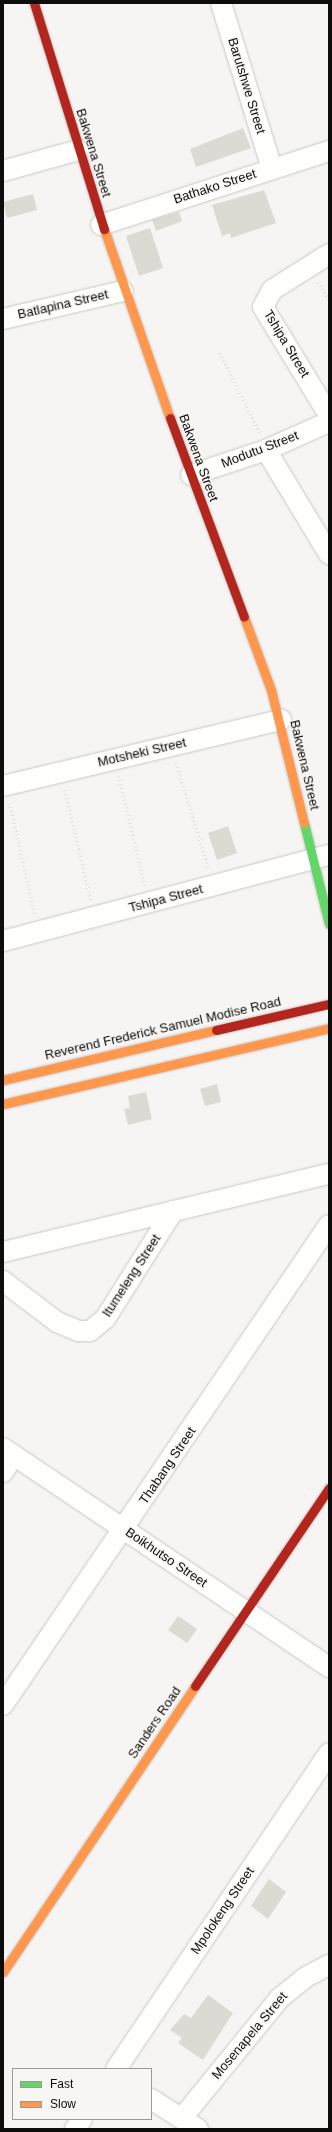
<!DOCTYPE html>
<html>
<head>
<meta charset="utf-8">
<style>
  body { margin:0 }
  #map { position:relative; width:332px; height:2132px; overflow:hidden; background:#f6f5f4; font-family:Helvetica,sans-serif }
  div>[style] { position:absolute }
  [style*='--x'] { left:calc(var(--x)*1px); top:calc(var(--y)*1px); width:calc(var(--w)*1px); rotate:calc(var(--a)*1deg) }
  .building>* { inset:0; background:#dbdad3 }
  .path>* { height:2.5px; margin-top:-1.25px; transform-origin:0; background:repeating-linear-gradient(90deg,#dededd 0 1px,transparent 0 4px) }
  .roads { filter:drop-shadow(0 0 1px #c8c7c6) drop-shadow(0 0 1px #c8c7c6) }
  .street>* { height:20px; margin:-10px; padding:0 10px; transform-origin:10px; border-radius:10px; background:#fefefd }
  .fast>* { height:9px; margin:-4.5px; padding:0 4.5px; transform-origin:4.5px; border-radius:4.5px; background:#63d668 }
  .slow>* { height:9px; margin:-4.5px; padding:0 4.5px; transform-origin:4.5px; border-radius:4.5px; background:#ff974d }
  .jam>* { height:9px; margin:-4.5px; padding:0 4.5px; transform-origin:4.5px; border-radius:4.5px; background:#b3261e }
  span { translate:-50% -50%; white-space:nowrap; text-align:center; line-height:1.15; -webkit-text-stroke:3px #f7f6f3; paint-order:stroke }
  .street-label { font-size:13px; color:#0d0d0c }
  .frame { position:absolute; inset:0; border:4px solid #0d0d0c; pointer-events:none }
  .legend { position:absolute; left:12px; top:2068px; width:140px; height:52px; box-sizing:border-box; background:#f7f6f3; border:1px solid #999997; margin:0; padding:5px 7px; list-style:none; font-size:12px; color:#0d0d0c }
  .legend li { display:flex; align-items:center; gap:8px; height:20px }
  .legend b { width:20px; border:1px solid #999997 }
</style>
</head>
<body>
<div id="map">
  <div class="building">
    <div style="clip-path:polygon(243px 128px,251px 148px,196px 167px,190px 149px)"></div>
    <div style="clip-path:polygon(264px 190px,276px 223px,231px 238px,230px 233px,222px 236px,212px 205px)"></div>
    <div style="clip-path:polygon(33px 194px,37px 210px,7px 218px,3px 202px)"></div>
    <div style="clip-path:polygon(179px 212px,182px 221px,156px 231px,152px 220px)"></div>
    <div style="clip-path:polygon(150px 228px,163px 268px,139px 276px,126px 236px)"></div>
    <div style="clip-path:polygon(228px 826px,237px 853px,217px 860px,208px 833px)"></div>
    <div style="clip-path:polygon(217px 1084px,221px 1102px,205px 1106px,200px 1089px)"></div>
    <div style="clip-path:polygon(146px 1092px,152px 1119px,128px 1125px,124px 1109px,130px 1108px,128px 1096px)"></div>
    <div style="clip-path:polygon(178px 1616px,197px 1629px,187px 1643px,168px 1630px)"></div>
    <div style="clip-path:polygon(269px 1879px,286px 1892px,268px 1919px,251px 1906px)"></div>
    <div style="clip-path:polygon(208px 1995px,233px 2013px,203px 2060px,178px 2043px,182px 2038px,170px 2030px,184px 2014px,191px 2018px)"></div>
  </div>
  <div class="path">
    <div style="--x:318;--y:282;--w:20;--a:57"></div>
    <div style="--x:220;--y:353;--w:89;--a:63.4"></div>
    <div style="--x:176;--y:763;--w:111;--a:72.7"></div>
    <div style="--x:119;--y:776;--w:113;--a:76.7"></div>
    <div style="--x:65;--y:790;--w:113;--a:76.7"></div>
    <div style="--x:10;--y:803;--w:115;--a:77.4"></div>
  </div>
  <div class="roads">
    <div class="street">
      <div style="--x:221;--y:3;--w:174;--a:72.9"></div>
      <div style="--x:3;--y:171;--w:78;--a:-15.6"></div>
      <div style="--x:101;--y:225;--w:240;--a:-18"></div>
      <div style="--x:329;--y:254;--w:67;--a:147.7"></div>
      <div style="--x:272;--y:290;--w:19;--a:118"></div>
      <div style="--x:263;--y:307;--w:127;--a:58.6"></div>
      <div style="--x:3;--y:319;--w:123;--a:-13.1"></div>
      <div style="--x:266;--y:450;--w:122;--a:58.8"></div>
      <div style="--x:191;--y:475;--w:79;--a:-18.4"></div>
      <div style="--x:266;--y:450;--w:69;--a:-24"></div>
      <div style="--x:3;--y:786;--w:286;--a:-13.4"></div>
      <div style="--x:3;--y:941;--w:337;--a:-14.8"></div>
      <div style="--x:3;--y:1252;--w:335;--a:-13.5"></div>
      <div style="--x:3;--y:1281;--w:68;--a:37.2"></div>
      <div style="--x:57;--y:1322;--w:23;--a:23"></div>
      <div style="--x:78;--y:1331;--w:12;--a:0"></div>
      <div style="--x:90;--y:1331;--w:19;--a:-39"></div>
      <div style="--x:105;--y:1319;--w:128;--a:-57.8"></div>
      <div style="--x:3;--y:1448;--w:393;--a:33.9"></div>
      <div style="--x:3;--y:1472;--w:20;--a:-57"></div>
      <div style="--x:3;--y:1705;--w:580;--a:-55.82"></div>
      <div style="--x:116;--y:2069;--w:381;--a:-56"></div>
      <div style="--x:151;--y:2099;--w:56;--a:32.6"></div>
      <div style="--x:182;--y:2118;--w:155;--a:-50.8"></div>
      <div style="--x:280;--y:1998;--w:33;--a:-39"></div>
      <div style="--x:306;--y:1977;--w:26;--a:-28"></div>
      <div style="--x:75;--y:2129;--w:12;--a:-55"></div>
    </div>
    <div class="fast">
      <div style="--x:304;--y:823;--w:104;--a:76.1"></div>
    </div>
    <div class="slow">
      <div style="--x:104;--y:229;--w:200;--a:70.8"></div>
      <div style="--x:244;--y:617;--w:78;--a:69.7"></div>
      <div style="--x:271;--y:690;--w:137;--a:76.1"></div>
      <div style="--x:3;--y:1080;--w:219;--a:-13.2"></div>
      <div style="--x:3;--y:1104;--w:335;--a:-13.1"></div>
      <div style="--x:3;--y:1972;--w:344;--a:-56.1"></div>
    </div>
    <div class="jam">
      <div style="--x:34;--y:3;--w:237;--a:72.8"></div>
      <div style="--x:170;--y:418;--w:212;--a:69.6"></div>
      <div style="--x:216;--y:1030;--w:116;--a:-13"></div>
      <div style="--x:195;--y:1686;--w:239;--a:-55.9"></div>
    </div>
  </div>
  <div class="street-label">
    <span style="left:246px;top:86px;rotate:73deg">Barutshwe Street</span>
    <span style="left:93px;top:153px;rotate:73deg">Bakwena Street</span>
    <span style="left:215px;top:187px;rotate:-18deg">Bathako Street</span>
    <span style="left:63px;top:305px;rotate:-13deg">Batlapina Street</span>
    <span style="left:286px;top:344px;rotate:59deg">Tshipa Street</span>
    <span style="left:260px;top:450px;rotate:-21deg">Modutu Street</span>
    <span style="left:198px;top:458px;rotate:70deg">Bakwena Street</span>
    <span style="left:142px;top:753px;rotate:-13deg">Motsheki Street</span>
    <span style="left:304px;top:765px;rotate:77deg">Bakwena Street</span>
    <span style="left:166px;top:899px;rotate:-15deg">Tshipa Street</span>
    <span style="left:163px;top:1029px;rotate:-13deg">Reverend Frederick Samuel Modise Road</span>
    <span style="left:132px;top:1276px;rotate:-57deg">Itumeleng Street</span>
    <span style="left:168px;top:1466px;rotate:-56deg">Thabang Street</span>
    <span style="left:166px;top:1558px;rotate:34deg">Boikhutso Street</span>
    <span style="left:155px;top:1723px;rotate:-56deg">Sanders Road</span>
    <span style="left:223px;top:1911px;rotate:-56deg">Mpolokeng Street</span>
    <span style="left:250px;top:2036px;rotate:-50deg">Mosenapela Street</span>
  </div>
  <div class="frame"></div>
  <ul class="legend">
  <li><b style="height:5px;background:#63d668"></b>Fast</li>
  <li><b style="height:5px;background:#ff974d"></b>Slow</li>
  </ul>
</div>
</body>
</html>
